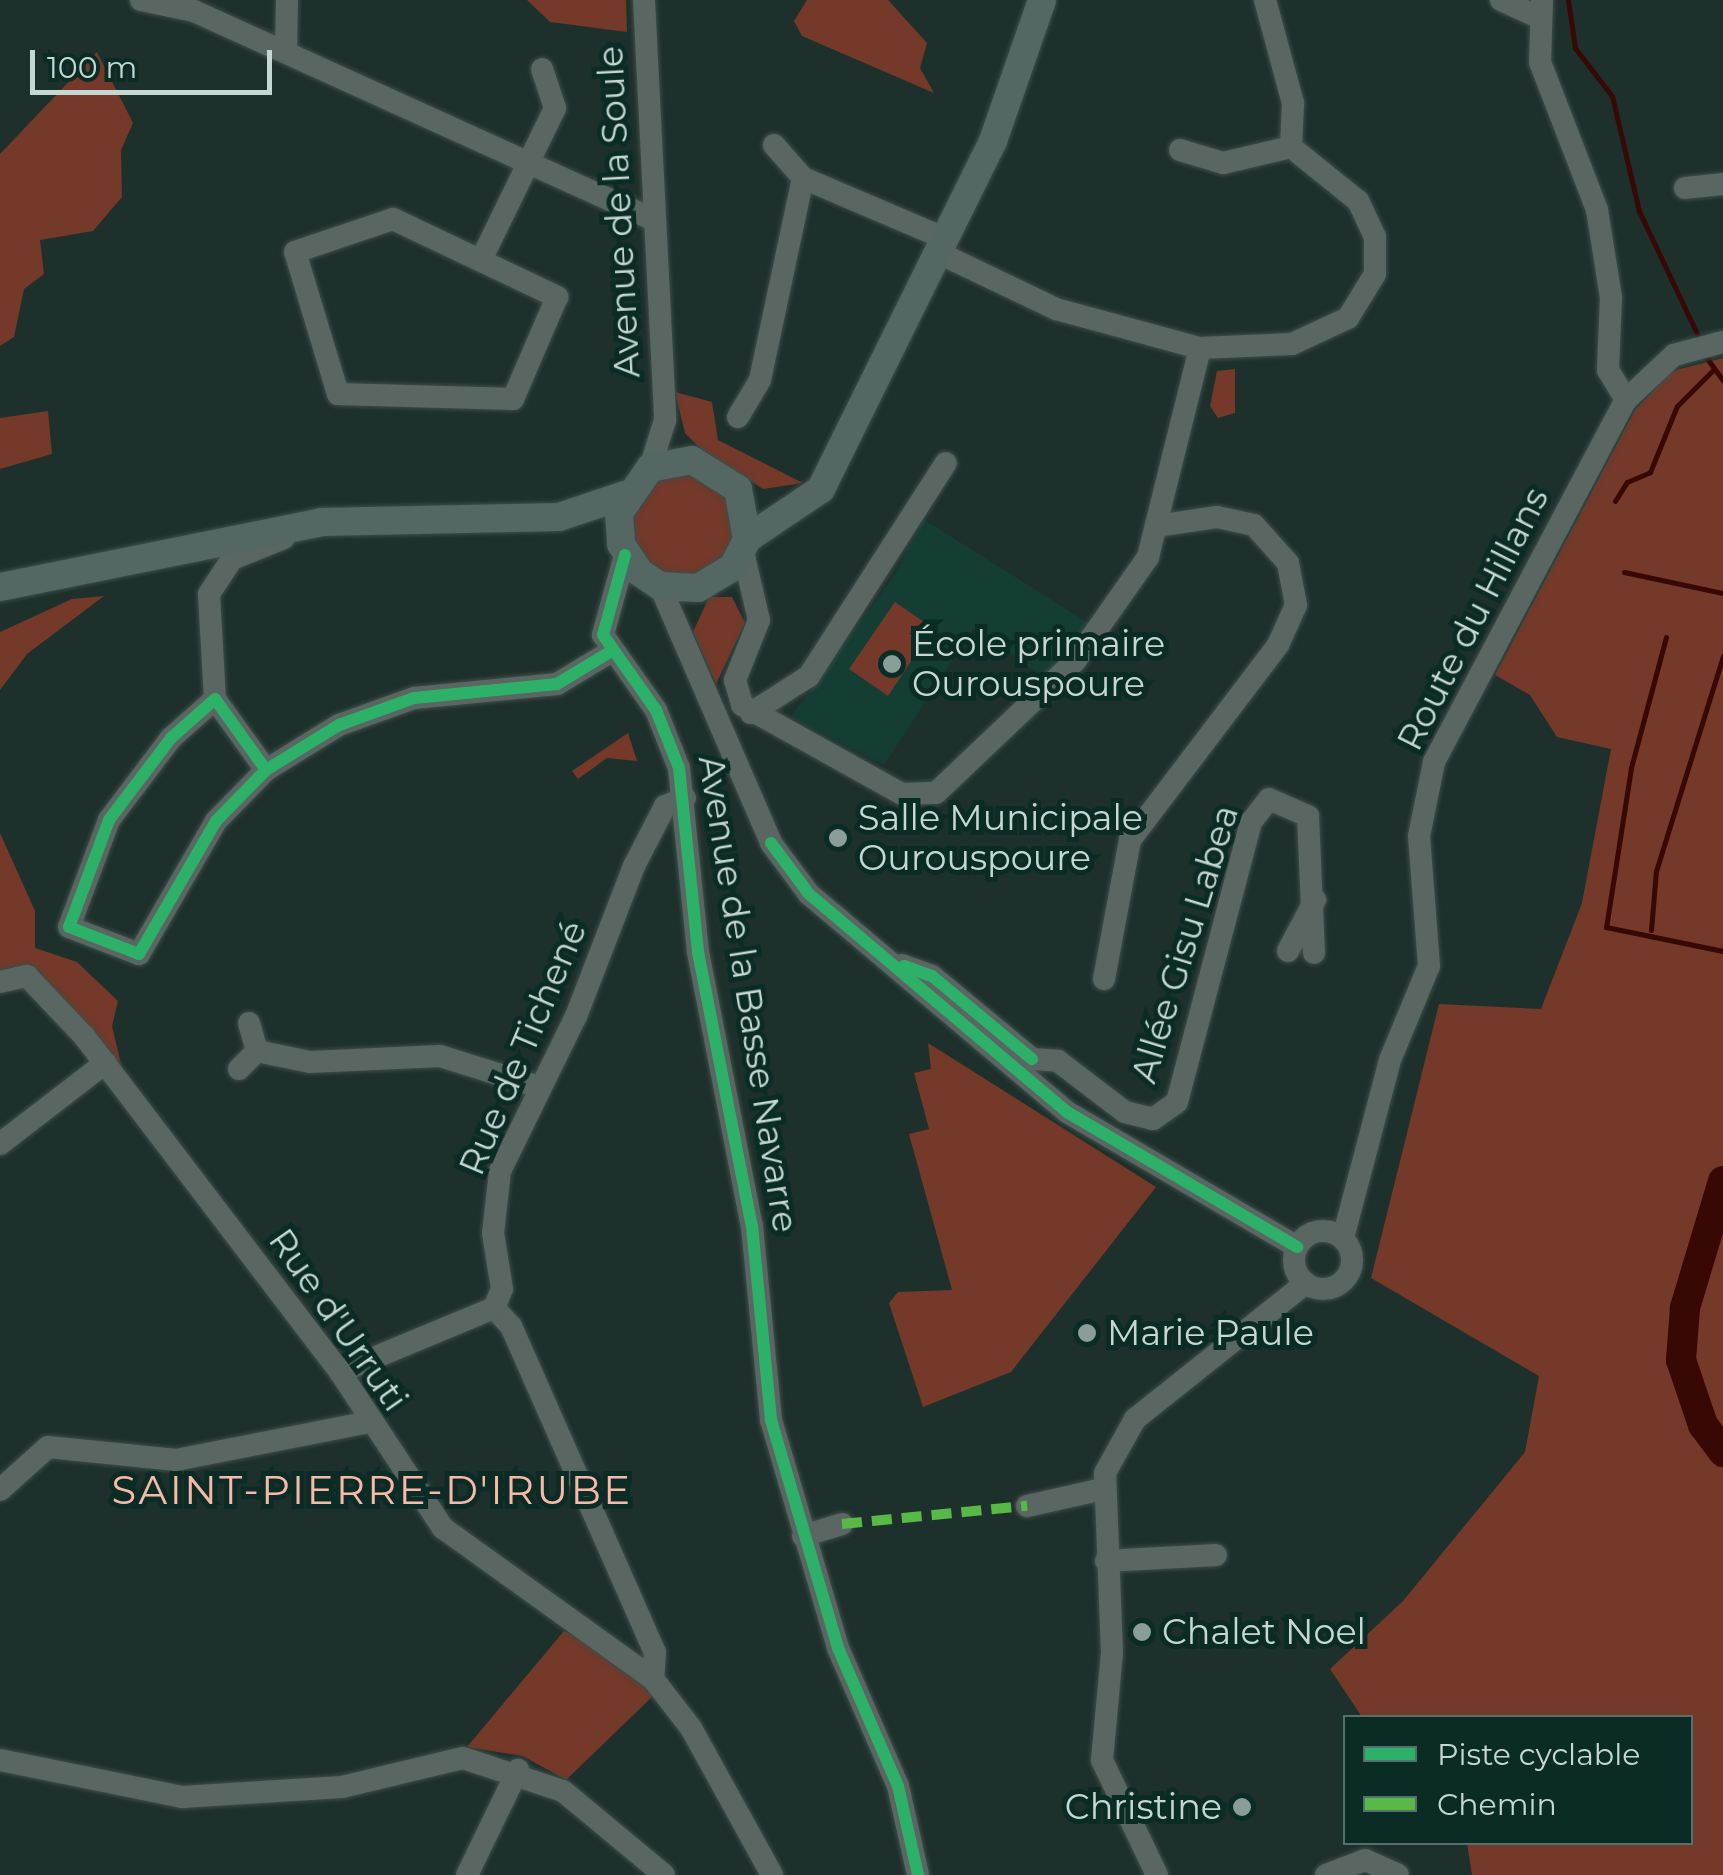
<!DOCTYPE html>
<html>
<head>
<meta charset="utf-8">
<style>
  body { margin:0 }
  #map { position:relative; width:1723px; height:1875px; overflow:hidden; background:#1e302c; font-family:Montserrat,sans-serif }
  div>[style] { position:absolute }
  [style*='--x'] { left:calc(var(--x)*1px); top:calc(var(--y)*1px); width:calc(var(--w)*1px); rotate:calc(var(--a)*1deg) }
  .built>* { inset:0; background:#143d34 }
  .green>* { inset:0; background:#743929 }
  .round { border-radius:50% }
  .stream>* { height:5px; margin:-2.5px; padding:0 2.5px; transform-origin:2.5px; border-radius:2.5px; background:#380804 }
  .river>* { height:30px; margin:-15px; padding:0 15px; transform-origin:15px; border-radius:15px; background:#380804 }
  .roads { filter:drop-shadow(0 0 2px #3e4d49) drop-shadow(0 0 2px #3e4d49) }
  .minor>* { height:22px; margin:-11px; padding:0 11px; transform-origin:11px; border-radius:11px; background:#5a6662 }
  .minor>.ring { margin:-11px; padding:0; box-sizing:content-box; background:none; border:22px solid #5a6662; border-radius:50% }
  .major>* { height:28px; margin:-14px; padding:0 14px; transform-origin:14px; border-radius:14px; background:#546762 }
  .quiet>* { height:10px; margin-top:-5px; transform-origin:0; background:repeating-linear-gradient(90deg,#58b947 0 20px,transparent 0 30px) }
  .cycleway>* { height:12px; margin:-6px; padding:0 6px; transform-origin:6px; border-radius:6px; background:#2db169 }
  .dots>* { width:28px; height:28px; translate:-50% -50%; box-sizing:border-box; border:5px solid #0b2c25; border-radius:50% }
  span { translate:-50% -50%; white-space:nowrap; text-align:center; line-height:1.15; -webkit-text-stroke:10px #0b2c25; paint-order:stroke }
  .street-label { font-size:35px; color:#c5d7d2 }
  .poi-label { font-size:35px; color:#c5d7d2 }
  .left { translate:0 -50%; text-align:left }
  .right { translate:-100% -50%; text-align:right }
  .quarter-label { font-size:40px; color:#fab9a8; letter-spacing:2.5px }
  .legend { position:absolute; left:1343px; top:1715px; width:350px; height:130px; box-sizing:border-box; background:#0b2c25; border:2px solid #55706a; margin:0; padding:12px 18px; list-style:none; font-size:30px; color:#c5d7d2 }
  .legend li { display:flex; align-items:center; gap:20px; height:50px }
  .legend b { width:50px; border:2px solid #55706a }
  .scale { position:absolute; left:30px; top:50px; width:242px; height:45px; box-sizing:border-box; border:5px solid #c5d7d2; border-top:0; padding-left:12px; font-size:30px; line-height:35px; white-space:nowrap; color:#c5d7d2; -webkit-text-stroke:8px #0b2c25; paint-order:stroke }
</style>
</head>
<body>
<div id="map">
  <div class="built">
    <div style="clip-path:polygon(923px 519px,1093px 626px,1048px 680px,973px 629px,884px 765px,791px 717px,894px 576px)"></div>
  </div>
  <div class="green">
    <div style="clip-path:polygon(527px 0,626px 0,627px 32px,550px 22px)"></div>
    <div style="clip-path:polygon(807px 0,888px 0,927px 43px,920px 68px,934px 93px,802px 36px,794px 21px)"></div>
    <div style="clip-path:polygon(97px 52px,133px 123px,121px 150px,122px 197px,93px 231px,40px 240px,44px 274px,24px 289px,14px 337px,0 346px,0 154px)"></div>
    <div style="clip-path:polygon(1723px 358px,1723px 1875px,1472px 1875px,1467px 1843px,1690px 1842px,1690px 1718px,1362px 1717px,1330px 1669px,1403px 1601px,1525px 1452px,1539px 1376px,1371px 1278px,1439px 1004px,1541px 1009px,1582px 903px,1611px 749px,1557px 737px,1530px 695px,1495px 675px,1635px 410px,1672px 371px)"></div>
    <div style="clip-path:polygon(1235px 369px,1235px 413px,1218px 418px,1210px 406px,1217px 371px)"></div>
    <div style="clip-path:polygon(675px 392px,712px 402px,718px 440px,803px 483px,763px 489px,700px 448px,685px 433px)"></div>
    <div style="clip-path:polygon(48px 411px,52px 454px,0 469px,0 418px)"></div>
    <div class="round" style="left:631px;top:474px;width:104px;height:104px"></div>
    <div style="clip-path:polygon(104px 596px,27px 654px,0 690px,0 632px,72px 599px)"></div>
    <div style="clip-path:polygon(709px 597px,732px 597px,745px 623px,716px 684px,693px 632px)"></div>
    <div style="clip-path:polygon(895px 602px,933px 628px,888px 696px,849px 669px)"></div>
    <div style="clip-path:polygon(628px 733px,637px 761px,607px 758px,578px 779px,572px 771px)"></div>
    <div style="clip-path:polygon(0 833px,35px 911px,35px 948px,77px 962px,118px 1001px,112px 1026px,124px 1077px,41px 984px,0 976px)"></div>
    <div style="clip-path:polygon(928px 1043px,1156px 1187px,1011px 1372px,923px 1407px,889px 1303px,898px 1292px,952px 1290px,909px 1134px,929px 1129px,914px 1073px,931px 1069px)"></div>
    <div style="clip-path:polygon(564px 1631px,607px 1652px,654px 1695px,566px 1780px,523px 1756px,467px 1747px)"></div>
  </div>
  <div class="stream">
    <div style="--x:1568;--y:0;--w:49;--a:81.7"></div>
    <div style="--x:1575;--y:48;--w:61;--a:52.4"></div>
    <div style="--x:1612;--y:96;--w:118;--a:76.8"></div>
    <div style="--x:1639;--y:211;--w:138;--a:64.7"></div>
    <div style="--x:1706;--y:357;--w:29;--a:54"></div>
    <div style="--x:1615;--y:501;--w:22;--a:-58"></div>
    <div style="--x:1627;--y:482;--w:25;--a:-23"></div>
    <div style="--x:1650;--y:472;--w:71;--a:-67.8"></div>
    <div style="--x:1677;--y:406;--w:51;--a:-45"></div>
    <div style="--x:1624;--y:572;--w:101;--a:12"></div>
    <div style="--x:1666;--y:637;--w:136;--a:105"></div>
    <div style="--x:1631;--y:768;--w:161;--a:98.9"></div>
    <div style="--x:1606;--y:927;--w:119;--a:11.6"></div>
    <div style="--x:1651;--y:930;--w:59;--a:-85.2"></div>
    <div style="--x:1656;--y:871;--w:225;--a:-72.7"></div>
  </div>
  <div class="river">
    <div style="--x:1723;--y:1181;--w:133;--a:106.7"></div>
    <div style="--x:1685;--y:1308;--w:52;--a:94.4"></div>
    <div style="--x:1681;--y:1360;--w:69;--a:71.3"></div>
    <div style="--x:1703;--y:1425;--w:34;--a:53"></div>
  </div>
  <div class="roads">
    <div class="minor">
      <div style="--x:141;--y:0;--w:54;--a:11.7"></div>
      <div style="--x:194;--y:11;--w:501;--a:24.42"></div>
      <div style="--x:644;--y:0;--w:421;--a:87.1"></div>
      <div style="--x:665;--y:420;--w:50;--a:107.4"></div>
      <div style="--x:1501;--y:0;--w:43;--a:24.8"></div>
      <div style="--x:1542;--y:0;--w:62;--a:91.8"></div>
      <div style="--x:1540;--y:62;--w:159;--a:68.9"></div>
      <div style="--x:1597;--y:210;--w:88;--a:80.9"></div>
      <div style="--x:1611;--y:297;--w:73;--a:92.4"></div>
      <div style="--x:1608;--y:370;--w:35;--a:59"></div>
      <div style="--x:286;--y:52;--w:52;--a:-88.9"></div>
      <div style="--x:774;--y:145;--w:44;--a:48.7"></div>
      <div style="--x:1180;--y:150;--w:45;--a:16.8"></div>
      <div style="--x:1223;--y:163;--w:70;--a:-13.2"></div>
      <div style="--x:1685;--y:188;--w:38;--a:-6"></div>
      <div style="--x:393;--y:219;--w:182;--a:25.4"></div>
      <div style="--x:557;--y:297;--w:111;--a:113.3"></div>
      <div style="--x:513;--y:399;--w:175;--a:-178.4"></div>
      <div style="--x:338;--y:394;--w:148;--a:-106.8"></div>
      <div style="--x:295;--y:252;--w:103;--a:-18.6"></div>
      <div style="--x:939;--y:253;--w:130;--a:25.6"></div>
      <div style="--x:1056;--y:309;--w:149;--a:15.2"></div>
      <div style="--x:1200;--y:348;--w:92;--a:-2.5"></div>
      <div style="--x:1292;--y:344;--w:62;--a:-24.9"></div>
      <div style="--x:1348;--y:318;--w:52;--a:-58.5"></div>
      <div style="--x:1375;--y:274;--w:37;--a:-90"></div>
      <div style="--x:1375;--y:237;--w:40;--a:-115"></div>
      <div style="--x:1358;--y:201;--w:86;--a:-141.1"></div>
      <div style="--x:1291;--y:147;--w:44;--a:-87.4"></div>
      <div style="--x:1293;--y:103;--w:107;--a:-105.2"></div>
      <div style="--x:481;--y:260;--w:169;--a:-64"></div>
      <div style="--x:555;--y:108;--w:41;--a:-108.4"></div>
      <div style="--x:738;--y:417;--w:43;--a:-59.3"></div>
      <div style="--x:760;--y:380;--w:207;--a:-78"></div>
      <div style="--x:803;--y:178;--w:155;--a:23.1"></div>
      <div style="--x:743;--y:552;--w:70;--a:76.8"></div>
      <div style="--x:759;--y:620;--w:65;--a:111.8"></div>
      <div style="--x:735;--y:680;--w:26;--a:74"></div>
      <div style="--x:742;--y:705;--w:183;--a:29.1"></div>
      <div style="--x:902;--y:794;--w:34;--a:-2"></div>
      <div style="--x:936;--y:793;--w:192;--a:-43.5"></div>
      <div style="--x:1075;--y:661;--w:127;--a:-54.9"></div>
      <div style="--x:1148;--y:557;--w:215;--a:-76"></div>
      <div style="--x:625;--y:555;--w:83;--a:105.4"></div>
      <div style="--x:603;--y:635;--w:92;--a:54.8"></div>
      <div style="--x:656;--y:710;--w:62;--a:68.4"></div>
      <div style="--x:679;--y:768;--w:185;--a:84.1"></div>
      <div style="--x:698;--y:952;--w:279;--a:78.9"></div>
      <div style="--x:752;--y:1226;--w:195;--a:84.4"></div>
      <div style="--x:771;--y:1420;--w:238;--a:73.6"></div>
      <div style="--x:838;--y:1648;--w:150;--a:66.5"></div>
      <div style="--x:898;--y:1786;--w:91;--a:77.3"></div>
      <div style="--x:660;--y:586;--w:280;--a:66.6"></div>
      <div style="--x:771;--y:843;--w:64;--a:53.3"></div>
      <div style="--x:809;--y:894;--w:338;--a:40.2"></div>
      <div style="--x:1067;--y:1112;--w:267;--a:30.4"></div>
      <div style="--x:215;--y:699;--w:105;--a:-93.3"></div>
      <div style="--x:209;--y:594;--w:42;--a:-56.7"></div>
      <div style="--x:232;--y:559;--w:56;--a:-22"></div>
      <div style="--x:751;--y:713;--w:69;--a:-32.5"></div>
      <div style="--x:809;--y:676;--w:253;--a:-57.3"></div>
      <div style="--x:266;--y:770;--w:87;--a:-125.7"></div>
      <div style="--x:215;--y:699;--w:59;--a:138.4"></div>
      <div style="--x:171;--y:738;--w:103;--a:127.1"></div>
      <div style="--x:109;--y:820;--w:114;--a:110.5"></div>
      <div style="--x:69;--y:927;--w:75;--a:21.1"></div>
      <div style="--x:139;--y:954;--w:154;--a:-59.9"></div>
      <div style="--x:216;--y:821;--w:71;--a:-45.6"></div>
      <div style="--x:266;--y:770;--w:86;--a:-31.7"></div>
      <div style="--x:339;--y:725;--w:80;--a:-19.8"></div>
      <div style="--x:414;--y:698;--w:144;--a:-5.6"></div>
      <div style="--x:557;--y:684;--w:62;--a:-31.1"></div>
      <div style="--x:685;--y:798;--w:22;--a:158"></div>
      <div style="--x:665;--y:806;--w:68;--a:117.3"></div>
      <div style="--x:634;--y:866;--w:161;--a:111.1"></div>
      <div style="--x:576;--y:1016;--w:173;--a:116.1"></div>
      <div style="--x:500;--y:1171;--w:62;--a:96.4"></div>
      <div style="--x:493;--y:1233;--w:57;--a:80.9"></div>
      <div style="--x:502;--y:1289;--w:21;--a:113"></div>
      <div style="--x:494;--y:1308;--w:25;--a:47"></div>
      <div style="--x:511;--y:1326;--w:356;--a:66.2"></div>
      <div style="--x:655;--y:1652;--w:27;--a:94"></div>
      <div style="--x:653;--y:1679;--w:62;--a:52.2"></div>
      <div style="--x:691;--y:1728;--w:168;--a:61.1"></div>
      <div style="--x:1288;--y:951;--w:58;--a:-62.1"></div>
      <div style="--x:902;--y:965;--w:32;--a:20"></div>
      <div style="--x:932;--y:976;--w:130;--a:39.7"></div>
      <div style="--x:1032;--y:1059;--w:26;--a:4"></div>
      <div style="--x:1058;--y:1061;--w:84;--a:37.3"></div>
      <div style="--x:1125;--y:1112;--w:29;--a:14"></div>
      <div style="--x:1153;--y:1119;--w:29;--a:-35"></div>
      <div style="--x:1177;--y:1102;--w:290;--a:-75.2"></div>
      <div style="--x:1251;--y:822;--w:29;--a:-52"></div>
      <div style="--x:1269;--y:799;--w:43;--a:23.6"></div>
      <div style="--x:1308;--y:816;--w:137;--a:87.5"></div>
      <div style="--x:1104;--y:979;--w:141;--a:-79.4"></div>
      <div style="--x:1130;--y:840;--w:245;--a:-52.8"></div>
      <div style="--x:1278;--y:645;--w:44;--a:-65.8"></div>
      <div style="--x:1296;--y:605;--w:43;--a:-100.8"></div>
      <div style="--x:1288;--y:563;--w:51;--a:-131.8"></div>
      <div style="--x:1254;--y:525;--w:38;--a:-168"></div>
      <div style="--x:1217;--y:517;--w:62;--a:171.6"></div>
      <div style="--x:0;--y:982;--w:28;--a:-13"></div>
      <div style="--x:27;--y:976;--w:83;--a:46.5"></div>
      <div style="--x:84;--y:1036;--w:422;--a:52.7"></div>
      <div style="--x:340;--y:1372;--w:187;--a:56.6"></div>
      <div style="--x:443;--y:1528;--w:259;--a:35.7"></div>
      <div style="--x:257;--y:1051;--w:54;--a:11.7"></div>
      <div style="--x:310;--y:1062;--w:130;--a:-2.6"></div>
      <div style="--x:440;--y:1056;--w:104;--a:17.4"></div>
      <div style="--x:239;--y:1069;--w:25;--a:-45"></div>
      <div style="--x:257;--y:1051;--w:29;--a:-106"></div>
      <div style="--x:0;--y:1144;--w:133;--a:-37.6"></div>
      <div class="ring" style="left:1294px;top:1231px;width:36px;height:36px"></div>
      <div style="--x:1343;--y:1238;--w:184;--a:-75.2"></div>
      <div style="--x:1390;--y:1060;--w:102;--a:-67.5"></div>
      <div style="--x:1429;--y:966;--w:130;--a:-94.4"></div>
      <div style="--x:1419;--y:836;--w:76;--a:-78.5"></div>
      <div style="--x:1434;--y:762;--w:410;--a:-62.1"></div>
      <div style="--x:1626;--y:400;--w:66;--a:-43.2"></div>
      <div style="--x:1674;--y:355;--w:51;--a:-14.9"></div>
      <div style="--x:340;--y:1372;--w:167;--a:-22.6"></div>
      <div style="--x:0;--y:1490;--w:64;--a:-41.9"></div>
      <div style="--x:48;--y:1447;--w:129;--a:5.8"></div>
      <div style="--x:176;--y:1460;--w:197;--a:-11.1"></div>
      <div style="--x:1027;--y:1506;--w:78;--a:-12.6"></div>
      <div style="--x:803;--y:1536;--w:41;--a:-17.1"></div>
      <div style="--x:1106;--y:1561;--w:110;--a:-3.1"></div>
      <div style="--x:0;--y:1760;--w:186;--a:11.5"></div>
      <div style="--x:182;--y:1797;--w:160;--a:-3.6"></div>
      <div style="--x:342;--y:1787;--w:124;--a:-13.5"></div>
      <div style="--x:463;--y:1758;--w:105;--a:18.3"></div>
      <div style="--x:563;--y:1791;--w:131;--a:39.7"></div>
      <div style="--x:467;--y:1875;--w:117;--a:-64.1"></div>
      <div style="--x:1157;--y:1875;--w:127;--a:-115.6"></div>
      <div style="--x:1102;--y:1760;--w:107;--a:-84.7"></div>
      <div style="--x:1112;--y:1653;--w:180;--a:-92.2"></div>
      <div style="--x:1105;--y:1473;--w:62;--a:-60.9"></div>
      <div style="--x:1135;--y:1419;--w:218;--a:-38.5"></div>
      <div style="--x:1326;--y:1875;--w:42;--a:-21"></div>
      <div style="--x:1365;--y:1860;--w:36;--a:24"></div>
    </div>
    <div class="major">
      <div style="--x:747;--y:539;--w:51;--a:-100.2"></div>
      <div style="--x:738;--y:489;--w:54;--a:-147.8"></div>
      <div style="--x:692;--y:460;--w:43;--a:169.2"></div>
      <div style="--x:650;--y:468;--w:55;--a:124.6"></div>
      <div style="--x:619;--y:513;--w:31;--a:86"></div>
      <div style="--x:621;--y:544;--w:33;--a:57"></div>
      <div style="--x:639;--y:572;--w:25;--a:34"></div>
      <div style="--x:660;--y:586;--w:38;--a:3"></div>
      <div style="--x:698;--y:588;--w:41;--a:-31"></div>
      <div style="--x:733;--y:567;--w:31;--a:-63"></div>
      <div style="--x:747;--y:539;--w:89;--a:-34"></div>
      <div style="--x:821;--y:489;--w:388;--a:-63.7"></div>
      <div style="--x:993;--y:141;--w:149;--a:-70.8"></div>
      <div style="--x:0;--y:587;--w:328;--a:-11.4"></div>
      <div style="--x:321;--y:522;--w:238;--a:-1.2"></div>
      <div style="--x:559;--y:517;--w:70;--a:-18.4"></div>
    </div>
  </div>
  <div class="quiet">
    <div style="--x:842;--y:1524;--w:186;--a:-5.6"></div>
  </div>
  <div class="cycleway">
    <div style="--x:625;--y:555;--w:83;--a:105.4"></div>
    <div style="--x:603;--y:635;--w:92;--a:54.8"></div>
    <div style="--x:656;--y:710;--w:62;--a:68.4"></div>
    <div style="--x:679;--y:768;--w:185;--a:84.1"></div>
    <div style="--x:698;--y:952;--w:279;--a:78.9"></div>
    <div style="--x:752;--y:1226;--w:195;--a:84.4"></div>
    <div style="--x:771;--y:1420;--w:238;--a:73.6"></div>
    <div style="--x:838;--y:1648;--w:150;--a:66.5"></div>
    <div style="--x:898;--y:1786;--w:91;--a:77.3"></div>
    <div style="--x:266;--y:770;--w:87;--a:-125.7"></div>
    <div style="--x:215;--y:699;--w:59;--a:138.4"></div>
    <div style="--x:171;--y:738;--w:103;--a:127.1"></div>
    <div style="--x:109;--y:820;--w:114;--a:110.5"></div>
    <div style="--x:69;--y:927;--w:75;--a:21.1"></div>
    <div style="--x:139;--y:954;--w:154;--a:-59.9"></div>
    <div style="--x:216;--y:821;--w:71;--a:-45.6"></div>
    <div style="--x:266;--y:770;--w:86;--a:-31.7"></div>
    <div style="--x:339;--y:725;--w:80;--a:-19.8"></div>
    <div style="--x:414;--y:698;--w:144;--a:-5.6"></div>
    <div style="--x:557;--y:684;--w:62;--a:-31.1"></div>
    <div style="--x:771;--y:843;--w:64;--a:53.3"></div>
    <div style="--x:809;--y:894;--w:338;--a:40.2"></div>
    <div style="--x:1067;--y:1112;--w:267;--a:30.4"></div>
    <div style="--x:904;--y:966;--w:30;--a:20"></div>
    <div style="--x:932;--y:976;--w:130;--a:39.7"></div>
  </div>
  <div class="dots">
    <div style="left:892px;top:664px;background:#8b9d98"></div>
    <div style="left:838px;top:838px;background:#8b9d98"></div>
    <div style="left:1087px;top:1333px;background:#8b9d98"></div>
    <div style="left:1142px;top:1632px;background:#8b9d98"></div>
    <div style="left:1242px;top:1807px;background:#8b9d98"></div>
  </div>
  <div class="street-label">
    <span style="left:619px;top:212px;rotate:-93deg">Avenue de la Soule</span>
    <span style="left:1473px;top:619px;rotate:-63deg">Route du Hillans</span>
    <span style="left:1185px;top:944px;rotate:-73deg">Allée Gisu Labea</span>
    <span style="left:748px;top:994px;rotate:81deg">Avenue de la Basse Navarre</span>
    <span style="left:523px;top:1048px;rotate:-67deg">Rue de Tichené</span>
    <span style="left:338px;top:1320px;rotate:55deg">Rue d'Urruti</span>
  </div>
  <div class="poi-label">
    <span class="left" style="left:912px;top:664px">École primaire<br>Ourouspoure</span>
    <span class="left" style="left:858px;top:838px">Salle Municipale<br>Ourouspoure</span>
    <span class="left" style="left:1107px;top:1333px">Marie Paule</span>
    <span class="left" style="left:1162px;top:1632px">Chalet Noel</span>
    <span class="right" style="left:1222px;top:1807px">Christine</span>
  </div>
  <div class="quarter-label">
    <span style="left:372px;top:1490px">SAINT-PIERRE-D'IRUBE</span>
  </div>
  <ul class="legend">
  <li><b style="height:12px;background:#2db169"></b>Piste cyclable</li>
  <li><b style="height:12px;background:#58b947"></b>Chemin</li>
  </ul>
  <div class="scale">100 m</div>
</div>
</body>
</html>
